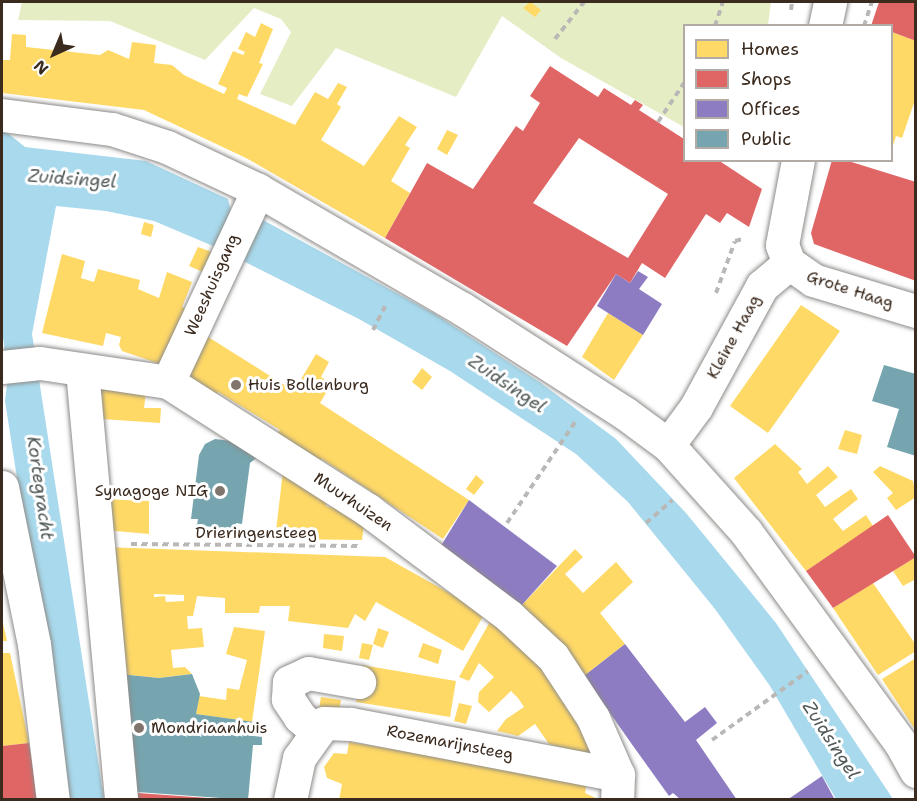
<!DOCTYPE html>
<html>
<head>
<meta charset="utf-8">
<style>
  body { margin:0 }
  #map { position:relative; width:917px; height:801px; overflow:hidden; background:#fff; font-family:"Shantell Sans",sans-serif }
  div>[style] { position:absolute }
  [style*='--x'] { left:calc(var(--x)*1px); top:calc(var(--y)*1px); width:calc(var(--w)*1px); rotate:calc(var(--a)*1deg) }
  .green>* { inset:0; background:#e5edc4 }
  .water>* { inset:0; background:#a8d9ec }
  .homes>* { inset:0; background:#ffd966 }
  .shops>* { inset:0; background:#e06666 }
  .offices>* { inset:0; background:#8e7cc3 }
  .public>* { inset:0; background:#76a5af }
  .path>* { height:4px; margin-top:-2px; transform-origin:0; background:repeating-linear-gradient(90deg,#b9b8b6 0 6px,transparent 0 10.5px) }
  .roads { filter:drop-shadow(0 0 2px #8e8b88) drop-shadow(0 0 2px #8e8b88) }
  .minor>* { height:33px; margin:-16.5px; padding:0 16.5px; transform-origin:16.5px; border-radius:16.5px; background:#fff }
  .dots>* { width:16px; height:16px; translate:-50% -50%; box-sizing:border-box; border:3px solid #fff; border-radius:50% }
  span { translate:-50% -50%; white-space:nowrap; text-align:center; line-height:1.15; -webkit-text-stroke:6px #fff; paint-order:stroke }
  .street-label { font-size:16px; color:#3b2a1e }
  .poi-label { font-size:16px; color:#3b2a1e }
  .left { translate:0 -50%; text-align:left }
  .right { translate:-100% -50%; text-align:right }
  .water-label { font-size:18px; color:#515a59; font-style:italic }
  .frame { position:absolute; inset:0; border:3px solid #3b2a1e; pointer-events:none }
  .legend { position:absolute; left:683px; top:24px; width:210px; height:138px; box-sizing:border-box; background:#fff; border:2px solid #b1aaa5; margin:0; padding:8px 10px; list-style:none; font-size:18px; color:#3b2a1e }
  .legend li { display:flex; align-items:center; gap:12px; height:30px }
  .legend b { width:30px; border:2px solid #b1aaa5 }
  .north { position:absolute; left:24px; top:24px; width:60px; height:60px; -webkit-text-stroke:4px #fff; paint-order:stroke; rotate:224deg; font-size:16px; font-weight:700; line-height:24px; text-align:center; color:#3b2a1e }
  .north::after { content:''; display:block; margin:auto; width:21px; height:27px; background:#3b2a1e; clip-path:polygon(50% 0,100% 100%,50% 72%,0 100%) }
</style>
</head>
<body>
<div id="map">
  <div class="green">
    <div style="clip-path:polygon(22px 2px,771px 2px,768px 25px,684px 26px,684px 127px,561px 58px,502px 16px,456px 97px,336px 48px,292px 106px,260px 94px,291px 32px,281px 19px,254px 8px,205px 60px,110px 21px,18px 20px)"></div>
  </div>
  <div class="water">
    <div style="clip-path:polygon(2px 114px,4px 130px,25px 147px,146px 161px,228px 199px,232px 216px,251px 224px,263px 220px,435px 314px,541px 383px,616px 439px,686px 513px,776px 623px,893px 799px,836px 799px,770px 686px,715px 609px,628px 502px,576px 454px,450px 371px,359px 319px,213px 246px,154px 221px,106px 211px,56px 206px,32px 334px,104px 799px,67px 799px,5px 401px,8px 377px,2px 329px)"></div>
  </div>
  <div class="homes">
    <div style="clip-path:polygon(530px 2px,541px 10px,535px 17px,523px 8px)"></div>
    <div style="clip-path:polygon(261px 23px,273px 29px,259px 63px,263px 64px,247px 97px,239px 94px,237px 99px,295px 125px,315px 92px,328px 99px,338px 83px,347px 87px,337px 104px,341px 107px,321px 140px,364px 166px,399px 116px,417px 127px,405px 145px,410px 148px,391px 181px,410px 193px,385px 238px,246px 158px,144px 110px,2px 93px,2px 60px,10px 60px,12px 34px,26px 35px,26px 47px,100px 55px,108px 50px,129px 59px,132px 42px,156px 45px,154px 63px,172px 65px,184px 75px,224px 94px,227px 88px,218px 84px,233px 51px,243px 55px,245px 52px,238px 49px,246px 32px,255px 37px)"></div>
    <div style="clip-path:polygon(892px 32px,916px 41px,916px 97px,902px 138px,896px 136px,892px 149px)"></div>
    <div style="clip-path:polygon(447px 130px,458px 135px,447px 155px,437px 149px)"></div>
    <div style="clip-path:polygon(144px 222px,154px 225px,151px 237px,141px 234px)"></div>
    <div style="clip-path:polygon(198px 247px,212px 252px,203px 272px,189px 266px)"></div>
    <div style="clip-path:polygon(62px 254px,85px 261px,81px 278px,94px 282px,98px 269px,140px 280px,138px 289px,159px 298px,167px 272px,192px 282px,182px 307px,188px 309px,163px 365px,122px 351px,119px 345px,121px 337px,106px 333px,103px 346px,42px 333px)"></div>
    <div style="clip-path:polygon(801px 305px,840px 331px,768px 433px,730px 406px)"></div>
    <div style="clip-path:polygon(608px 313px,643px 335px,614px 380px,582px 357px)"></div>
    <div style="clip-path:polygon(205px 335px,294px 391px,316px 354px,329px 362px,321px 377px,332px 383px,320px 403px,469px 500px,443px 539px,322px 459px,318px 466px,273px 439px,280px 430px,218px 392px,213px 401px,179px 379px)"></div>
    <div style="clip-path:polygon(422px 368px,432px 377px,422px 390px,412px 382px)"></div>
    <div style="clip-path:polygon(89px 386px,146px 392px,144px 408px,161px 408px,160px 423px,102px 419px)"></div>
    <div style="clip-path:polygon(845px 430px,862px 435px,857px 454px,838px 449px)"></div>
    <div style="clip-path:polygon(775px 444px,802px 469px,798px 472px,807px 484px,828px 466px,838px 477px,816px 495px,825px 507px,851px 489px,858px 499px,833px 519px,843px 531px,866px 515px,873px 526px,806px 571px,734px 478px)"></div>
    <div style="clip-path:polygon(880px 466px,913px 481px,916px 497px,896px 510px,887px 498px,893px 493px,873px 472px)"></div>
    <div style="clip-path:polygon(283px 471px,329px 495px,326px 506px,365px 517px,362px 540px,275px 539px)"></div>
    <div style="clip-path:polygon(476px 475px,484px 482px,474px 495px,466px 489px)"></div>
    <div style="clip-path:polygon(101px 499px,149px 501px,149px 534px,104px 530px)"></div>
    <div style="clip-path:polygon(evenodd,105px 547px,385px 557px,485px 613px,463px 651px,376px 602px,365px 621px,355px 614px,348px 628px,288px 621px,290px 606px,260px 606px,259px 613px,225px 613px,225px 598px,197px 596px,193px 616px,187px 616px,188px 629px,202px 628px,204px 647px,171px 650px,173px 668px,185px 667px,192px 674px,159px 678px,119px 674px,105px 547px,154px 594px,184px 595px,184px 601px,166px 602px,165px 596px,154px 597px,154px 594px)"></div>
    <div style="clip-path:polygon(575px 549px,583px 557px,565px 574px,583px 593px,616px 562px,633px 582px,600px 613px,625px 644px,584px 676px,521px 606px)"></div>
    <div style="clip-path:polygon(916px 557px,916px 579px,903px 586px,893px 571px)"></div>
    <div style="clip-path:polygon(873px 583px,916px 645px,916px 651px,878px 675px,833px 608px)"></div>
    <div style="clip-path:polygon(492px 618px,563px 689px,592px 755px,549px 744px,535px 724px,518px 736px,497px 731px,506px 719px,524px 707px,518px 698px,511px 691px,489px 712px,478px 702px,479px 692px,494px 677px,479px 663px,469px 681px,459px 677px)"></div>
    <div style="clip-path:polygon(2px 619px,7px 641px,2px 641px)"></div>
    <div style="clip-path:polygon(234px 627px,265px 631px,252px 722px,196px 714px,199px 696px,226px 700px,227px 688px,239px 690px,247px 660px,226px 654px)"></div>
    <div style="clip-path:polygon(378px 628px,389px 632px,383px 648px,373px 644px)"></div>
    <div style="clip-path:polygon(324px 634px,344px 636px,342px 651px,323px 648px)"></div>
    <div style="clip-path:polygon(362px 643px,373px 645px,369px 660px,359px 658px)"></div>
    <div style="clip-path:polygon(423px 643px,442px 650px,438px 664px,418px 657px)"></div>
    <div style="clip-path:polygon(2px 653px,10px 653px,29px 743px,2px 746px)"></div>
    <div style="clip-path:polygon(916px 658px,916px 731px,882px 679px)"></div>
    <div style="clip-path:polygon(362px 665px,456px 681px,450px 717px,356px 702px)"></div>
    <div style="clip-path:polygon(321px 697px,341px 700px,339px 712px,319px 709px)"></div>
    <div style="clip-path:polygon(459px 703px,472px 706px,466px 724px,454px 721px)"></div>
    <div style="clip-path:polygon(349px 742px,587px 781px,585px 793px,600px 800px,339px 800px,342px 784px,327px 778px,324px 767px,334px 753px,347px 754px)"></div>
  </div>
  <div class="shops">
    <div style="clip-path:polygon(879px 2px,916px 2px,916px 41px,892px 32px,892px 26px,871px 26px)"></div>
    <div style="clip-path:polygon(evenodd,550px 66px,598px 97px,604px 88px,631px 105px,635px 100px,643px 105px,639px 110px,684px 139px,684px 160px,718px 160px,762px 189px,749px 227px,727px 213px,720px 223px,706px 214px,665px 278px,642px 263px,630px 283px,616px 274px,567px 346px,385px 238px,427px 163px,473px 189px,516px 126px,523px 131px,540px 103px,530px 96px,550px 66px,579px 138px,668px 194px,628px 258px,533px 203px,579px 138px)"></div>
    <div style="clip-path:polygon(832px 160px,845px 160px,916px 182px,916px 281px,814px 244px,811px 233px)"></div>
    <div style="clip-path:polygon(888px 515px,916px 557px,833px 608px,806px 571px)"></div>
    <div style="clip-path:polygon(29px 743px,38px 800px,2px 800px,2px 746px)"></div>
    <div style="clip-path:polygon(138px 793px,208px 798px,208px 800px,138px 800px)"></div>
  </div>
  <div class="offices">
    <div style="clip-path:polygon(638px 271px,648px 277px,639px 289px,662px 304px,643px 335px,597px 306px,616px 274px,630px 283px)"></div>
    <div style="clip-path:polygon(469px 500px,557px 566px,521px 606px,439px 549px)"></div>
    <div style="clip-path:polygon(625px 644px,685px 722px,705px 707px,717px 723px,696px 740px,737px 800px,681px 800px,673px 793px,669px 796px,631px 743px,584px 676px)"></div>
    <div style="clip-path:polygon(822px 776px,835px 800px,787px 800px)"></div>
  </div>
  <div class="public">
    <div style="clip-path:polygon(884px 365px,916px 374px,916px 456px,887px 447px,899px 409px,872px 401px)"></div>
    <div style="clip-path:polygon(215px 439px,240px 442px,259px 456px,250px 463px,242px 524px,236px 523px,235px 530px,197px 525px,198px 519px,191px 519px,199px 455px,205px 444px)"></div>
    <div style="clip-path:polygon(119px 674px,159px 678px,192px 674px,200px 694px,196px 714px,254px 722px,253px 736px,262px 737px,262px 745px,253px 745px,248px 800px,137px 792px)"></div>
  </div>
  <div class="path">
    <div style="--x:791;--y:10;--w:8;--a:-83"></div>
    <div style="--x:715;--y:26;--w:25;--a:-72"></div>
    <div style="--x:864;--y:26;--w:25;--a:-72"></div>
    <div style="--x:555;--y:39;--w:47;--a:-51.9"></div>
    <div style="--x:658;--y:122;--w:47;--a:-56.3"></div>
    <div style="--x:716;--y:293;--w:55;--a:-69.9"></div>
    <div style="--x:735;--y:241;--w:8;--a:-14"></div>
    <div style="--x:373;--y:330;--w:29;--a:-63"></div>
    <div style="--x:507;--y:523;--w:122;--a:-56"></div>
    <div style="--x:646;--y:523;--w:35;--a:-41"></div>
    <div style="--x:131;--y:544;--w:227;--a:0.5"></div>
    <div style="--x:712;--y:740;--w:118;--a:-35.7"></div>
  </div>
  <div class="roads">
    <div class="minor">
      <div style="--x:825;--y:26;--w:25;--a:-78"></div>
      <div style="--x:2;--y:115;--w:111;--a:7.3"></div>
      <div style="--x:112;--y:129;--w:58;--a:18.1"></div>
      <div style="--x:167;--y:147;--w:101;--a:25.3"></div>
      <div style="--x:258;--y:190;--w:235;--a:30.2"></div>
      <div style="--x:461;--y:308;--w:196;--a:32.7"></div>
      <div style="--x:626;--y:414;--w:52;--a:36.4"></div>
      <div style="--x:668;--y:445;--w:117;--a:48.1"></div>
      <div style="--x:746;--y:532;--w:263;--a:53.8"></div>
      <div style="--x:901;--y:744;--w:31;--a:61"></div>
      <div style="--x:798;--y:160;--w:86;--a:100.7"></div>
      <div style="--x:782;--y:245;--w:19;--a:69"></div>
      <div style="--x:789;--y:263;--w:29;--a:35"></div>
      <div style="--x:813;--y:280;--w:108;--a:16.8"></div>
      <div style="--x:2;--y:367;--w:38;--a:-6"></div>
      <div style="--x:40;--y:363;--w:129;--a:8.4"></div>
      <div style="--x:168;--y:382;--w:237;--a:32.6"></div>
      <div style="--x:368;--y:510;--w:176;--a:36.9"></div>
      <div style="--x:509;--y:616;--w:60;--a:43"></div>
      <div style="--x:553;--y:657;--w:73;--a:56.7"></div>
      <div style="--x:593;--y:718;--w:62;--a:66.3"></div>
      <div style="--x:618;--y:775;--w:25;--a:92"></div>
      <div style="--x:82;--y:370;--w:432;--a:84.8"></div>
      <div style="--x:168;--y:382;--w:212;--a:-64.9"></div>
      <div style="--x:668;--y:445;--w:47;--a:-53.6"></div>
      <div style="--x:696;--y:407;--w:138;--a:-61.4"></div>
      <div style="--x:762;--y:286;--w:35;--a:-40"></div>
      <div style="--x:2;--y:487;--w:160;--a:78.5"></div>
      <div style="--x:34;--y:644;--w:157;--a:83.1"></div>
      <div style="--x:317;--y:732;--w:23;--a:-139"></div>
      <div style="--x:300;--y:717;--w:22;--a:-124"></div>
      <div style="--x:288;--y:699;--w:17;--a:-87"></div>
      <div style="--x:289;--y:682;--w:21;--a:-25"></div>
      <div style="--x:308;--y:673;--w:52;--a:10"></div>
      <div style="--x:290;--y:800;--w:43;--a:-77.9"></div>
      <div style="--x:299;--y:758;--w:43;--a:-54.5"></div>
      <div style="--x:324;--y:723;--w:27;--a:2"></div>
      <div style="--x:351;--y:724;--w:272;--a:10.8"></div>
    </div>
  </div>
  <div class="dots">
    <div style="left:236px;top:385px;background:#80756d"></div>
    <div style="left:220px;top:491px;background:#80756d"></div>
    <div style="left:139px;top:728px;background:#80756d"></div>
  </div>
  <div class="street-label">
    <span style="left:212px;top:285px;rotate:-66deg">Weeshuisgang</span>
    <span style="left:850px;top:290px;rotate:18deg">Grote Haag</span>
    <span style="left:734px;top:337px;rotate:-61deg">Kleine Haag</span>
    <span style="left:353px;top:502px;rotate:34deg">Muurhuizen</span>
    <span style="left:256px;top:533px">Drieringensteeg</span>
    <span style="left:450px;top:743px;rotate:11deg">Rozemarijnsteeg</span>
  </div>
  <div class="poi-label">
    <span class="left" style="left:248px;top:385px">Huis Bollenburg</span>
    <span class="right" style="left:208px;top:491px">Synagoge NIG</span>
    <span class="left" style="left:151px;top:728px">Mondriaanhuis</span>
  </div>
  <div class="water-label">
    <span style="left:72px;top:179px;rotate:4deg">Zuidsingel</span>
    <span style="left:507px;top:384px;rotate:34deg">Zuidsingel</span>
    <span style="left:40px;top:488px;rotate:82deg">Kortegracht</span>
    <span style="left:831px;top:740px;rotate:57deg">Zuidsingel</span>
  </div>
  <div class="frame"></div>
  <ul class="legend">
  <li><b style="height:16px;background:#ffd966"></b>Homes</li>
  <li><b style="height:16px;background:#e06666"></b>Shops</li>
  <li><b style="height:16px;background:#8e7cc3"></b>Offices</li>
  <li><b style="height:16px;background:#76a5af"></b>Public</li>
  </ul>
  <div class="north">N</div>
</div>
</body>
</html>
